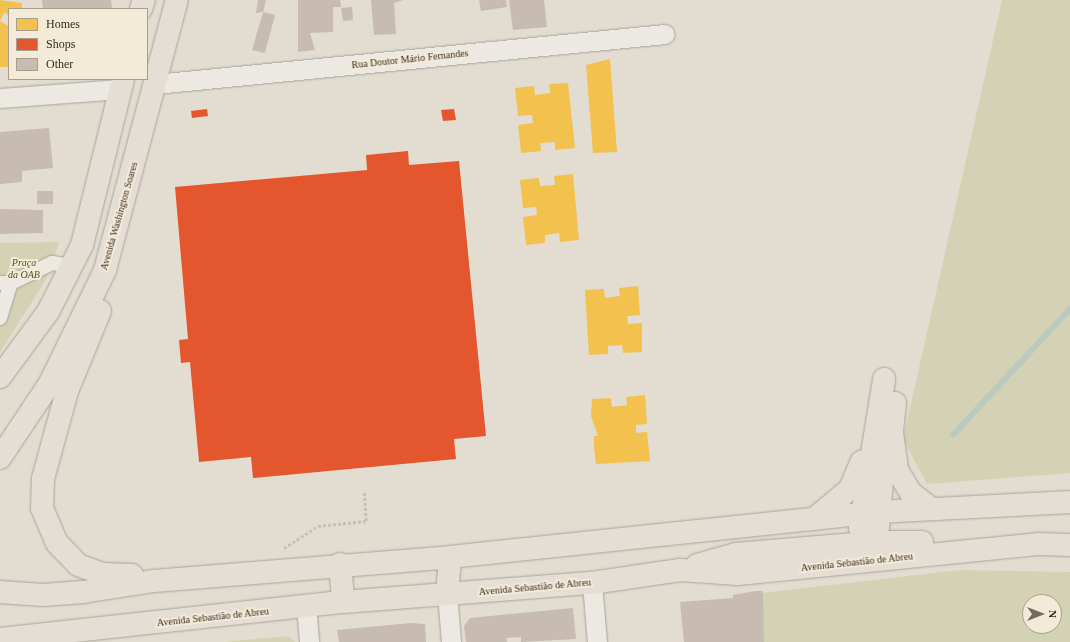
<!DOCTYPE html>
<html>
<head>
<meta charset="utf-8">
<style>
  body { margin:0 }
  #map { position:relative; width:1070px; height:642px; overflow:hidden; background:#e3ddd1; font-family:Georgia,serif }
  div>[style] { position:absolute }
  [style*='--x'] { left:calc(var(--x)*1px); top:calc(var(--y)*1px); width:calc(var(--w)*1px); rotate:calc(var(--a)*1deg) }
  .green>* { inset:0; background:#d4d2b5 }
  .homes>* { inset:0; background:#f2c14e }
  .shops>* { inset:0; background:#e4572e }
  .stream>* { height:5.5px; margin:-2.75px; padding:0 2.75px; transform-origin:2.75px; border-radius:2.75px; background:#bbc9c0 }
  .building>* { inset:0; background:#c7bbb2 }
  .path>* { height:2.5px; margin-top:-1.25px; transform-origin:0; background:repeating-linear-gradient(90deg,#c5c0b8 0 3px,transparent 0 5px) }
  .roads { filter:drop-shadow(0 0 1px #a9a399) drop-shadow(0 0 1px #a9a399) }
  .pedestrian>* { height:14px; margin:-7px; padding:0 7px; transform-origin:7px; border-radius:7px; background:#ece9e2 }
  .minor>* { height:19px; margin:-9.5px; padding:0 9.5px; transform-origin:9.5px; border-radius:9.5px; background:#ece9e2 }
  .primary>* { height:22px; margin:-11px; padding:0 11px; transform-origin:11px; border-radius:11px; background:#e4ded4 }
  span { translate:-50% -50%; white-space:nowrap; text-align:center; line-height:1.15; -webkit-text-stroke:4px #f3ead8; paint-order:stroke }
  .street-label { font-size:10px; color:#382b21 }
  .park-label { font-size:10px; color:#4b532a; font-style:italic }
  .legend { position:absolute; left:8px; top:8px; width:140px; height:72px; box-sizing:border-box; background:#f3ead8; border:1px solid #a89e8f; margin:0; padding:5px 7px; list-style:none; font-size:12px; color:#382b21 }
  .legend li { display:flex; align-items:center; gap:8px; height:20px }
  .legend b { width:20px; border:1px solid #a89e8f }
  .north { position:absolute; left:1022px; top:594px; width:40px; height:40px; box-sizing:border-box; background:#f3ead8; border:1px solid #a89e8f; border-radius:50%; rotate:90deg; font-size:11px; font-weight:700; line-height:16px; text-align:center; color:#382b21 }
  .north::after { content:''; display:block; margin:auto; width:14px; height:18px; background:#74695f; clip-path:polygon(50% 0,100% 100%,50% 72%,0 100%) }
</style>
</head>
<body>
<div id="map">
  <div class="green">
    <div style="clip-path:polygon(1002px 0,1070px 0,1070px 473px,927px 484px,903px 439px)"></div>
    <div style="clip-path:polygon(59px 242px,47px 278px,0 352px,0 243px)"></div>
    <div style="clip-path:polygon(evenodd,959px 570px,1070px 572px,1070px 642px,764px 642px,762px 593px,959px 570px,1030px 602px,1054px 602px,1054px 626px,1030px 626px,1030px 602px)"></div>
    <div style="clip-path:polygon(288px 636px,295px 642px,222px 642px)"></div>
  </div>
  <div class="homes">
    <div style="clip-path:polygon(0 0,22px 3px,22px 9px,9px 9px,9px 17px,5px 12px,0 21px,9px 26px,9px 67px,0 67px)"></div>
    <div style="clip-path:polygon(610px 59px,617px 152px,593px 153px,586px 65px)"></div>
    <div style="clip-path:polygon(568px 83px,575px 148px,555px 150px,555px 142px,540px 143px,541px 151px,521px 153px,518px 125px,533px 123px,532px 115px,518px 116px,515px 88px,534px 86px,535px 95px,550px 93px,549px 84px)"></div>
    <div style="clip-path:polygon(573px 174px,579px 240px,560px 242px,559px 233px,545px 235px,545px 243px,526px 245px,523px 217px,537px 215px,536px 207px,523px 208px,520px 180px,539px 178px,540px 186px,555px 185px,554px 176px)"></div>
    <div style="clip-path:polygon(638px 286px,640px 315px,627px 316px,628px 324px,642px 323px,642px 352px,623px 353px,622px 345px,608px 346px,608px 354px,589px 355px,585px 290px,604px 289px,605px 298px,620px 296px,619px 288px)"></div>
    <div style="clip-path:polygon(645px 395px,647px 424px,636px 425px,636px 433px,647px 432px,650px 461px,596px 464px,594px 448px,594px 436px,598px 436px,591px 416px,592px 399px,611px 398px,612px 407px,627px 405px,626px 397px)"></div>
  </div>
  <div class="shops">
    <div style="clip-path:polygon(207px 109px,208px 116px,192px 118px,191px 111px)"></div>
    <div style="clip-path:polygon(454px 109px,456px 120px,443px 121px,441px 110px)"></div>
    <div style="clip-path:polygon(408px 151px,409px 165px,459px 161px,486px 436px,454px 439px,456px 459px,253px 478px,251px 457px,199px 462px,190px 362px,181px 363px,179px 340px,188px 339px,175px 187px,367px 170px,366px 155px)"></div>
  </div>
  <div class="stream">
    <div style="--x:953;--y:435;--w:172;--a:-47.1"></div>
  </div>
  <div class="building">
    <div style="clip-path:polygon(42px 0,111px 0,112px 9px,43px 9px)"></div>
    <div style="clip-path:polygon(258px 0,266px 0,263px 12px,275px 15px,265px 53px,252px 50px,263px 12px,256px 13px)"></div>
    <div style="clip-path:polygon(298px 0,340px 0,341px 7px,333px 7px,333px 32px,310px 33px,315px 50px,298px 52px)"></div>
    <div style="clip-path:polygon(371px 0,403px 0,394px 3px,396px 34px,374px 35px)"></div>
    <div style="clip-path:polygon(479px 0,506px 0,507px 7px,481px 11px)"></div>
    <div style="clip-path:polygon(509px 0,544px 0,547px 27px,513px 30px)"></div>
    <div style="clip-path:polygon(352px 7px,353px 20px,343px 21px,341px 8px)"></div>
    <div style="clip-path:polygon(49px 128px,53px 168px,22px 171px,22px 182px,0 184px,0 132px)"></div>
    <div style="clip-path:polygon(37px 191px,53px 191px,53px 204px,37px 204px)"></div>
    <div style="clip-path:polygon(0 209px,43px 210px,43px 233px,0 234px)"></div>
    <div style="clip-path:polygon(756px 591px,763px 591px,764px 642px,684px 642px,680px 602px,733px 598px,733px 595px)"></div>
    <div style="clip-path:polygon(573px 608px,576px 639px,521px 642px,521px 637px,506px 638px,507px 642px,466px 642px,464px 626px,470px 618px)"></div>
    <div style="clip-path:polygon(411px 623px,425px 624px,426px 642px,339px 642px,337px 630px)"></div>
  </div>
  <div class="path">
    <div style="--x:284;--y:548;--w:40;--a:-32.9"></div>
    <div style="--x:318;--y:526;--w:48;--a:-5.9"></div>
    <div style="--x:366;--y:521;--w:30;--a:-94"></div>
  </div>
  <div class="roads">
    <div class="pedestrian">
      <div style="--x:0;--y:283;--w:11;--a:0"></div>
      <div style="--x:11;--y:283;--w:46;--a:-26"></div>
      <div style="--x:52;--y:263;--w:20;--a:9"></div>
      <div style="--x:0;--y:318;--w:37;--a:-73"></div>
    </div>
    <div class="minor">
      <div style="--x:155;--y:84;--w:512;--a:-5.6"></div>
      <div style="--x:0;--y:98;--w:121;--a:-4.3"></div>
      <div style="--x:592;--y:583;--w:59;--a:85.2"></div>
      <div style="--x:447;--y:594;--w:48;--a:85.2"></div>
      <div style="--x:306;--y:606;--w:36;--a:85"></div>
    </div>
    <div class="primary">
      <div style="--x:141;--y:9;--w:9;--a:-72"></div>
      <div style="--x:100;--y:311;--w:87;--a:112.4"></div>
      <div style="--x:67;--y:391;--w:91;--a:105.3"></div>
      <div style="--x:43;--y:479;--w:29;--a:92"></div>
      <div style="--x:42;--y:508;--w:38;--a:67"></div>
      <div style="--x:57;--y:543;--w:30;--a:46"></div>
      <div style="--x:78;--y:565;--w:27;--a:20"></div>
      <div style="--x:103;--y:574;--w:29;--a:2"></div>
      <div style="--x:0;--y:377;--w:81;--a:-53.6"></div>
      <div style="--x:48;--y:312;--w:75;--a:-63.1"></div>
      <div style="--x:82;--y:245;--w:171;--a:-76.1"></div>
      <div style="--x:895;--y:403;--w:30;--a:96"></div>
      <div style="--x:892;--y:433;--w:37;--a:82"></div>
      <div style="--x:897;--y:470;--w:27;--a:59"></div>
      <div style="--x:911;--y:493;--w:24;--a:38"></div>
      <div style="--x:0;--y:458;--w:90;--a:-56.3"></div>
      <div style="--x:50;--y:383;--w:126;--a:-64"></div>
      <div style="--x:105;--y:270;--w:279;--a:-75.1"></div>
      <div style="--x:814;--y:519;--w:47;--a:-39.8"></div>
      <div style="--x:850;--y:489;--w:30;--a:-67"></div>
      <div style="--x:878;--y:527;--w:68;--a:-85"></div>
      <div style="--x:860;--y:528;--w:151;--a:-80.8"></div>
      <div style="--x:340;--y:564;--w:38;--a:85"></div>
      <div style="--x:697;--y:565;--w:41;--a:-15.8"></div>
      <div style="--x:736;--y:554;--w:142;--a:-4.9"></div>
      <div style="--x:877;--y:542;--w:45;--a:0"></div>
      <div style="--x:0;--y:592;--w:43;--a:4"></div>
      <div style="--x:43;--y:595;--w:40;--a:-4.3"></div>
      <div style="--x:83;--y:592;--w:72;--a:-8.8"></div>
      <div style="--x:154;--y:581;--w:297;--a:-4.6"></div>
      <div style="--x:450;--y:557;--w:431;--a:-6"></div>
      <div style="--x:879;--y:512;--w:191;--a:-3"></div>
      <div style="--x:447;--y:594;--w:37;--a:-85"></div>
      <div style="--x:0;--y:639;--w:345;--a:-6.2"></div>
      <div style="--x:343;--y:602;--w:250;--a:-4.4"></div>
      <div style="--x:592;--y:583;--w:89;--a:-8.4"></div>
      <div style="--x:680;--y:570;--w:58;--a:3.9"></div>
      <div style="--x:738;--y:574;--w:301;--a:-5.7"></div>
      <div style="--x:1038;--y:544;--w:32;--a:2"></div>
    </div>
  </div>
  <div class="street-label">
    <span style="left:410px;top:59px;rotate:-6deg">Rua Doutor Mário Fernandes</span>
    <span style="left:119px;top:216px;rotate:-74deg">Avenida Washington Soares</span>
    <span style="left:857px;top:562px;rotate:-6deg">Avenida Sebastião de Abreu</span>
    <span style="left:535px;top:587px;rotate:-5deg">Avenida Sebastião de Abreu</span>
    <span style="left:213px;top:617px;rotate:-6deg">Avenida Sebastião de Abreu</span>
  </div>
  <div class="park-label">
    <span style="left:24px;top:268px">Praça<br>da OAB</span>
  </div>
  <ul class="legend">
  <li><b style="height:11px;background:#f2c14e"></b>Homes</li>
  <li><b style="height:11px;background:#e4572e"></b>Shops</li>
  <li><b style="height:11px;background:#c7bbb2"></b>Other</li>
  </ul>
  <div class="north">N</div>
</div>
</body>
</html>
